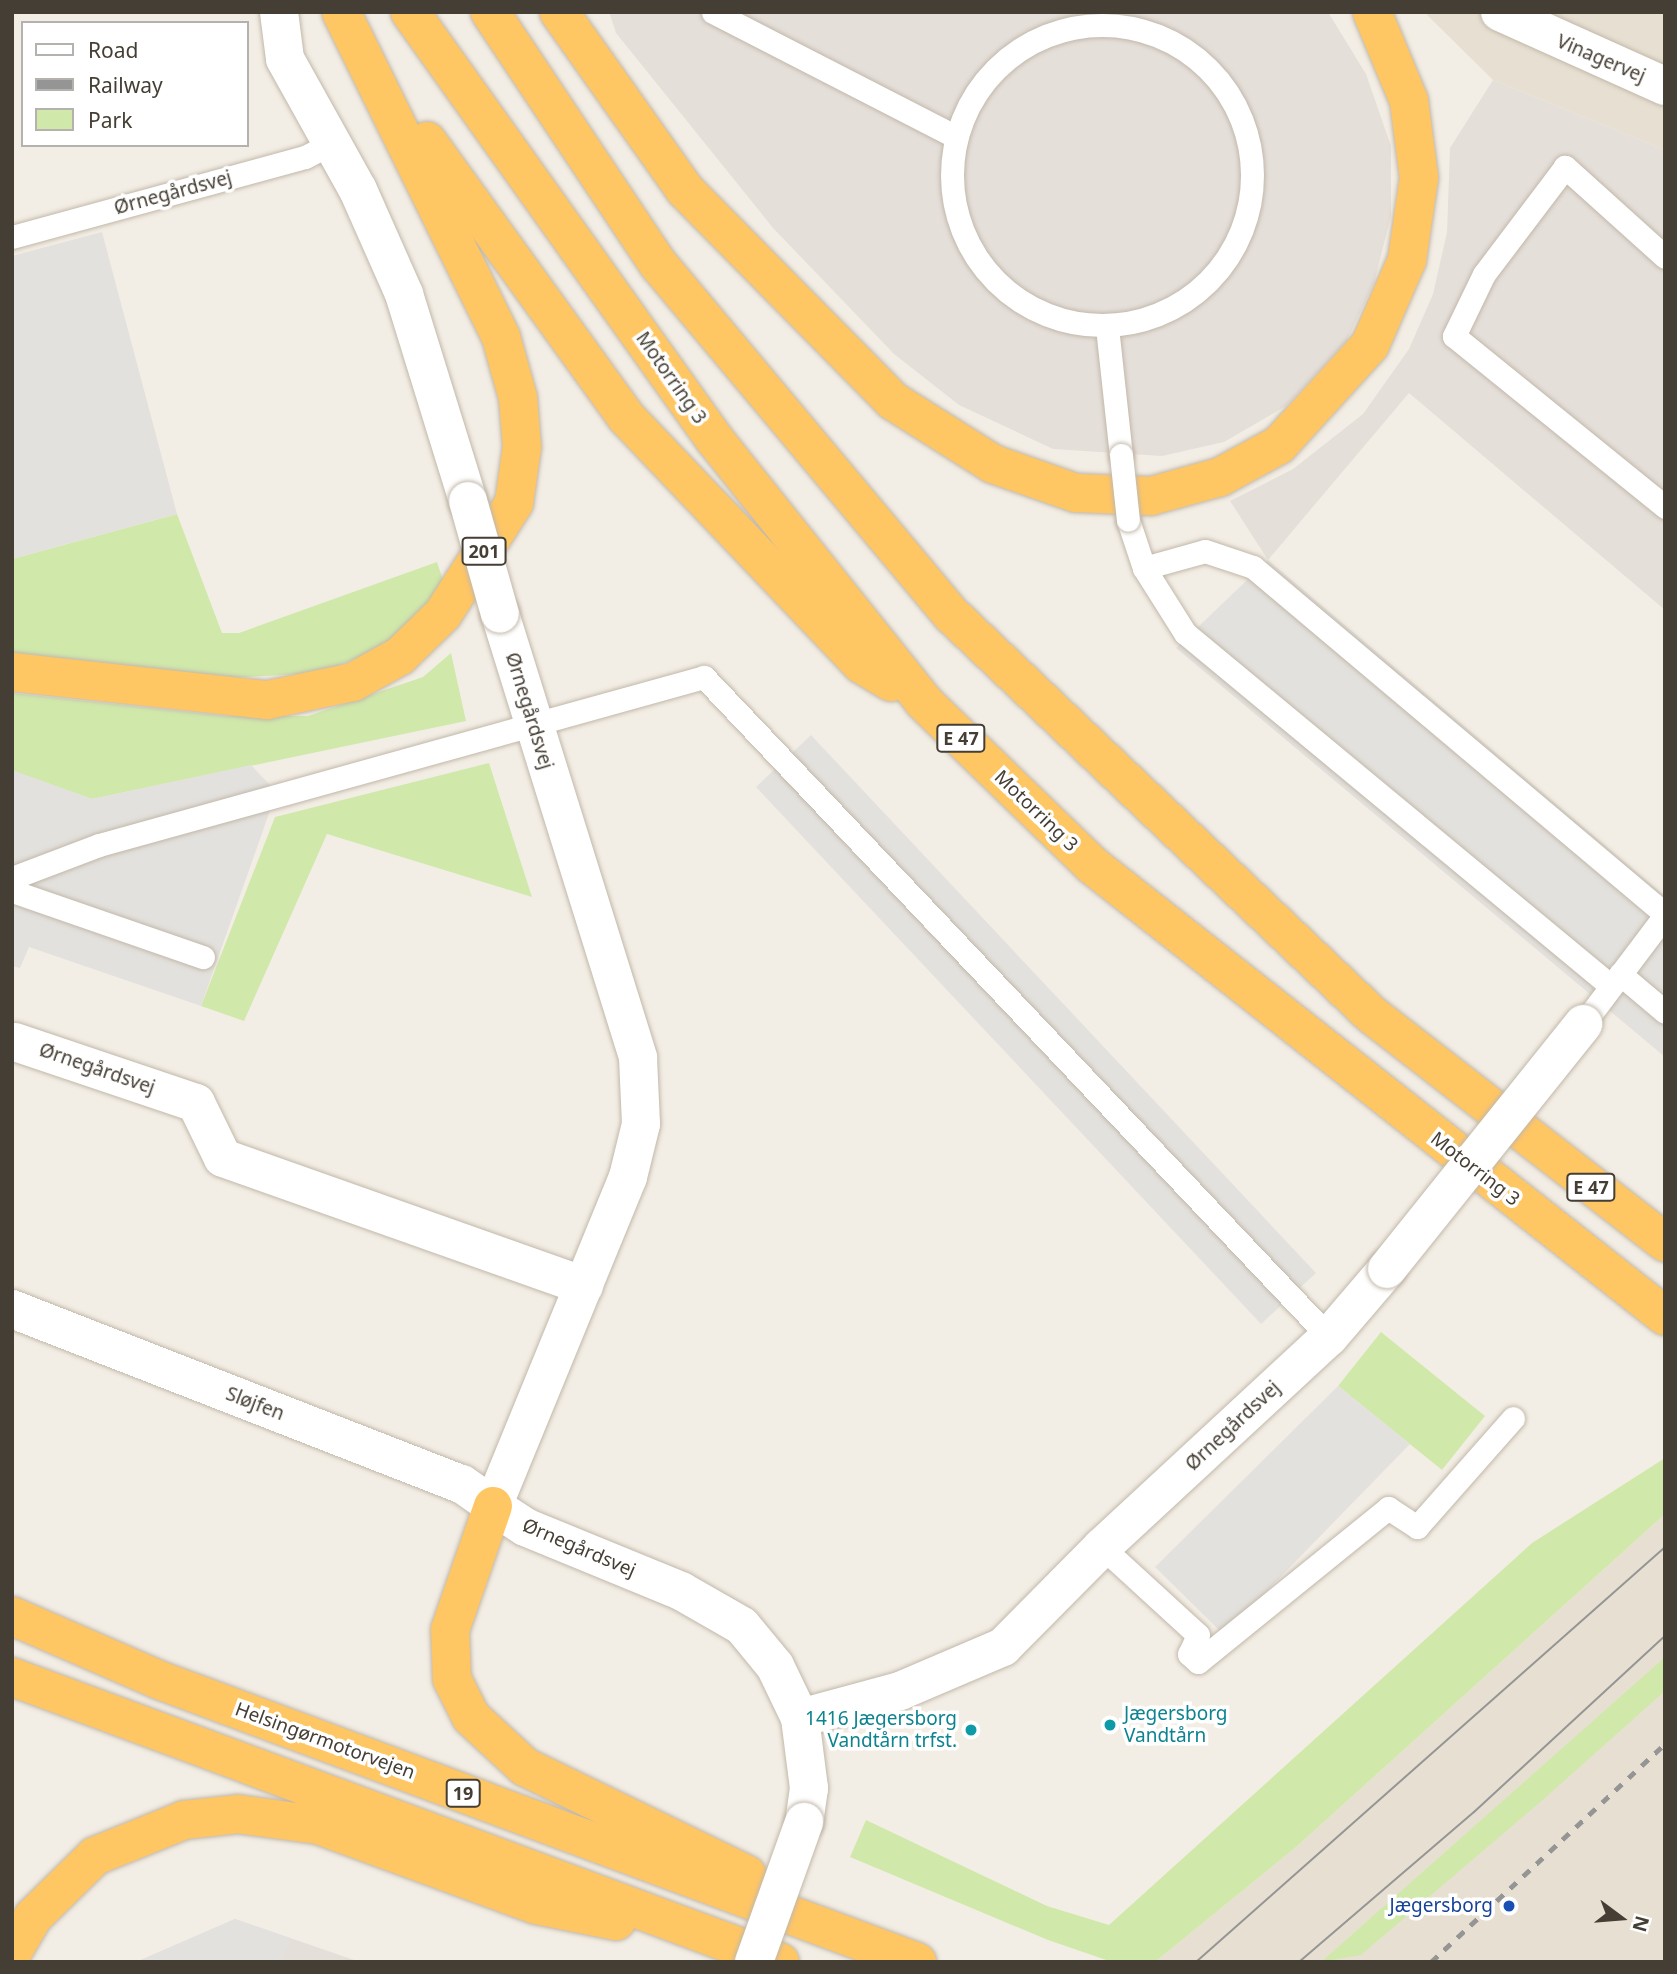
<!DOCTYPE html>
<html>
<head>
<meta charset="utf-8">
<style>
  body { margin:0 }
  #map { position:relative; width:1677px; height:1974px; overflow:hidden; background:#f3eee5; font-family:"Noto Sans",sans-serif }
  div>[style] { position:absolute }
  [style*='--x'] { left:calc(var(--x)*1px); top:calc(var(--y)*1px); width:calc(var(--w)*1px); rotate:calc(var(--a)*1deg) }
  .residential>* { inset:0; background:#e7e0d2 }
  .industrial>* { inset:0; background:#e5dfda }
  .green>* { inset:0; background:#d0e9ab }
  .parking>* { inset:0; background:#e3e1dd }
  .roads { filter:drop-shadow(0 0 2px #c2b8aa) drop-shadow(0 0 2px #c2b8aa) }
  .service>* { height:23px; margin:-11.5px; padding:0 11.5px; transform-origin:11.5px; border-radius:11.5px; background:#fff }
  .service>.ring { margin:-11.5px; padding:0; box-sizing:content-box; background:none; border:23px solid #fff; border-radius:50% }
  .minor>* { height:38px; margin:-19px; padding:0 19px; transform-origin:19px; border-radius:19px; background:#fff }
  .tertiary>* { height:38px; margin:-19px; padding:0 19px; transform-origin:19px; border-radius:19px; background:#fff }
  .motorway>* { height:38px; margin:-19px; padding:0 19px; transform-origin:19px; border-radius:19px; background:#ffc664 }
  .tram>* { height:2px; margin:-1px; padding:0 1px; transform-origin:1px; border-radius:1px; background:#959595 }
  .rail>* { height:5px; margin-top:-2.5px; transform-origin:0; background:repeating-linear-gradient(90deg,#959595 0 9px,transparent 0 18px) }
  .bridges { filter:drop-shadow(0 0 2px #c2b8aa) drop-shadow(0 0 2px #c2b8aa) }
  .service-bridge>* { height:23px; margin:-11.5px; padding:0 11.5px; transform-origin:11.5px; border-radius:11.5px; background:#fff }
  .minor-bridge>* { height:38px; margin:-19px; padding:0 19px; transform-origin:19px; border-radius:19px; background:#fff }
  .tertiary-bridge>* { height:38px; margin:-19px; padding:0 19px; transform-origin:19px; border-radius:19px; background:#fff }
  .dots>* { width:19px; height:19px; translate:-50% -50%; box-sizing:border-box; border:4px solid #fff; border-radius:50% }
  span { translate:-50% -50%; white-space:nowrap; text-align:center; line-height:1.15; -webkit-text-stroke:7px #fff; paint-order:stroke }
  .shield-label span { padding:2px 5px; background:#fff; border:2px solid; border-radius:5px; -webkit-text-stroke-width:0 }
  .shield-label { font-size:18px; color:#453e34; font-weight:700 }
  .street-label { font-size:19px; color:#453e34 }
  .culture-label { font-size:19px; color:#0d838f }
  .left { translate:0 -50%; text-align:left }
  .right { translate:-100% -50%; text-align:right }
  .transit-label { font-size:19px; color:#164399 }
  .frame { position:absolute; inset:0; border:14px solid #453e34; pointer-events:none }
  .legend { position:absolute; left:21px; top:21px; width:228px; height:126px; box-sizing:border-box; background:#fff; border:2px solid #b5b2ae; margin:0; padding:9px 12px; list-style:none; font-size:21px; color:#453e34 }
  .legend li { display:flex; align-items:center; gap:14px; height:35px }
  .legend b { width:35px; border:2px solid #b5b2ae }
  .north { position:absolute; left:1586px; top:1883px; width:70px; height:70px; -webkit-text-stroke:5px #fff; paint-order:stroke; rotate:106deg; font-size:19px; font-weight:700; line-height:28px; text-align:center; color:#453e34 }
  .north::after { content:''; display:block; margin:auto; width:24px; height:32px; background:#453e34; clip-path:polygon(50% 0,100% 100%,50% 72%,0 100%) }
</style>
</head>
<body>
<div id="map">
  <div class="residential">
    <div style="clip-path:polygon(1424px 12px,1665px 12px,1665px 150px,1493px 80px)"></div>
    <div style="clip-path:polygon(1665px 1514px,1665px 1962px,1155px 1962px,1295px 1848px)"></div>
  </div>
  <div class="industrial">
    <div style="clip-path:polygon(609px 12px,1328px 12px,1366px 74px,1391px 146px,1391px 216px,1374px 283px,1347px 340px,1286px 406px,1224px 442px,1162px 456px,1053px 449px,959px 405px,894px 354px,773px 228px,616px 33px)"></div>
    <div style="clip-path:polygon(1493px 80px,1665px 150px,1665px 610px,1409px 393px,1268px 560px,1230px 501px,1293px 469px,1363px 414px,1409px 349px,1433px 294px,1447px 232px,1450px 148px)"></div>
    <div style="clip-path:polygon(235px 1919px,360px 1962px,136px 1962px)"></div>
  </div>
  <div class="green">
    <div style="clip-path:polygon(177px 514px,222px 633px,239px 633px,437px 562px,448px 595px,396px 643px,319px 673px,226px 678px,12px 655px,12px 559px)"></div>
    <div style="clip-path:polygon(451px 653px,466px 721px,92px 799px,12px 771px,12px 693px,226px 716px,308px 716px,423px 677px)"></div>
    <div style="clip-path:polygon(489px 763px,532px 897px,327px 834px,244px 1021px,201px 1006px,275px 817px)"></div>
    <div style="clip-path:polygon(1381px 1332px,1485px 1416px,1442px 1470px,1338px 1386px)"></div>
    <div style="clip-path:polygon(1665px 1458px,1665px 1514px,1295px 1848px,1155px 1962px,1112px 1962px,1048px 1940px,850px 1857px,866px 1820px,1047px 1906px,1109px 1925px,1532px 1543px)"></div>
    <div style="clip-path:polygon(1665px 1657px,1665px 1691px,1545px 1798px,1361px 1955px,1321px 1962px)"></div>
  </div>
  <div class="parking">
    <div style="clip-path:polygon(102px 232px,177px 514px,12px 559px,12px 256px)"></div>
    <div style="clip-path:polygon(1268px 560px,1665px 896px,1665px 1057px,1176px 648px)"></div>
    <div style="clip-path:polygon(811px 735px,1316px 1273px,1261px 1324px,756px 787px)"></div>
    <div style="clip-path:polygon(251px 765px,271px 786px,272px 805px,201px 1006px,29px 947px,20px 968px,12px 966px,12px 770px,92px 799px)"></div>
    <div style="clip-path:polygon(1338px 1386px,1410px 1444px,1224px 1635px,1155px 1567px)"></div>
    <div style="clip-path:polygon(235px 1919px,290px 1938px,282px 1962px,136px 1962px)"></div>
  </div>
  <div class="roads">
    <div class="service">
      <div style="--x:713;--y:12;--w:273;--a:27.2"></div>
      <div class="ring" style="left:952px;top:25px;width:277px;height:277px"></div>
      <div style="--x:12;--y:237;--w:304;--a:-15.3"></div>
      <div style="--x:305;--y:157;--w:29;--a:-27"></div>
      <div style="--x:1665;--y:257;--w:135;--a:-138"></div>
      <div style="--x:1565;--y:167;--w:134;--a:127.1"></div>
      <div style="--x:1484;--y:274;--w:69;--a:115.8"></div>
      <div style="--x:1454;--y:336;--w:272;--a:39"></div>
      <div style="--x:1107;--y:327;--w:129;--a:83.8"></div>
      <div style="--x:1128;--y:520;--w:51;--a:71.6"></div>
      <div style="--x:1144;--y:568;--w:77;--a:57.8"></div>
      <div style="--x:1185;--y:633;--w:553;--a:39.65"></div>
      <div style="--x:1144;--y:568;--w:63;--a:-15.6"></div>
      <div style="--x:1205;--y:551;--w:51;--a:18.4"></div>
      <div style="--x:1253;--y:567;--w:539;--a:40.11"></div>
      <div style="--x:12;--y:878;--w:93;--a:-20.8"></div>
      <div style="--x:99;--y:845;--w:628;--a:-15.52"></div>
      <div style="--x:704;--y:677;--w:909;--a:46.56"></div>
      <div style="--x:12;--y:891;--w:202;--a:19.1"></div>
      <div style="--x:1620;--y:974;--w:59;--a:40.2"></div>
      <div style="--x:1583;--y:1024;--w:136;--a:-53"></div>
      <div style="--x:1102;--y:1547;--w:130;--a:42.5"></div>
      <div style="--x:1198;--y:1635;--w:21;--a:115"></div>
      <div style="--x:1189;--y:1654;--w:12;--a:42"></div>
      <div style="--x:1198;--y:1662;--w:245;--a:-39"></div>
      <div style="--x:1388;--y:1508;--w:35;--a:33"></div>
      <div style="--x:1417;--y:1527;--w:145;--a:-48.6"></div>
    </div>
    <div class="minor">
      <div style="--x:1500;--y:12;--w:181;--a:24.2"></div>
      <div style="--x:15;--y:1042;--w:191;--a:18.6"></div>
      <div style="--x:196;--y:1103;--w:61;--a:63.9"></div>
      <div style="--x:223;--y:1158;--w:383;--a:19.5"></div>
      <div style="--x:12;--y:1309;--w:483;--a:21.3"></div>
      <div style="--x:462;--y:1484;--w:38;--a:35"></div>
      <div style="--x:800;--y:1718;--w:104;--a:-15.1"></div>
      <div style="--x:900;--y:1691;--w:112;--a:-23.1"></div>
      <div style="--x:1003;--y:1647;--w:141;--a:-45.3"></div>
      <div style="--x:1102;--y:1547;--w:309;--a:-42.8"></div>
      <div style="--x:1329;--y:1337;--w:89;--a:-49.5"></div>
    </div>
    <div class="tertiary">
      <div style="--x:279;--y:12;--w:47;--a:82.7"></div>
      <div style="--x:285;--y:59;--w:150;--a:60.9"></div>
      <div style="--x:358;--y:190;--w:114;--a:66.1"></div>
      <div style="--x:404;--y:294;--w:217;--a:72.8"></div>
      <div style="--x:500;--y:614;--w:465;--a:72.7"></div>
      <div style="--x:638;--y:1058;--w:66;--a:87.4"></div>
      <div style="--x:641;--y:1124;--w:55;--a:103.8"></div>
      <div style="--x:628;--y:1177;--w:356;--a:112.3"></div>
      <div style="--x:493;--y:1506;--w:38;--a:33"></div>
      <div style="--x:525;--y:1527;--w:169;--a:22.3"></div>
      <div style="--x:681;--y:1591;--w:70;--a:29.8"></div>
      <div style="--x:742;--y:1626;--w:52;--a:50.5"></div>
      <div style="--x:775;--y:1666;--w:58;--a:64.3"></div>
      <div style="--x:800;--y:1718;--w:71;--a:82.7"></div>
      <div style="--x:809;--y:1788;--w:34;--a:98"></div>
    </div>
    <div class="motorway">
      <div style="--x:410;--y:12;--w:526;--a:54.53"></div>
      <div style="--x:715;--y:440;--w:335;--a:51.4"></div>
      <div style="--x:924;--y:702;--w:234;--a:44.1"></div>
      <div style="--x:1092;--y:865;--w:729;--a:38.21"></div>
      <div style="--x:490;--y:12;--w:304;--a:56.3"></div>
      <div style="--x:659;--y:265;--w:458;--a:50.1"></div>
      <div style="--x:953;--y:616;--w:579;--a:43.6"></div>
      <div style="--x:1372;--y:1015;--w:371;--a:37.8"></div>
      <div style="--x:559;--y:12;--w:218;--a:54.7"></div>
      <div style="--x:685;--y:190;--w:296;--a:45.4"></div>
      <div style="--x:893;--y:401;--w:118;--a:32.2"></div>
      <div style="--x:993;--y:464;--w:88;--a:19.3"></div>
      <div style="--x:1076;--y:493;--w:75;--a:2.3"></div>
      <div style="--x:1151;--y:496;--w:72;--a:-15.4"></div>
      <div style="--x:1220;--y:477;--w:67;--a:-28.5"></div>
      <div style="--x:1279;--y:445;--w:135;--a:-47.7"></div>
      <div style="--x:1370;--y:345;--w:93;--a:-66.5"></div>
      <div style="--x:1407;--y:260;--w:83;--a:-81.7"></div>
      <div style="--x:1419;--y:178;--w:78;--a:-97.4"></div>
      <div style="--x:1409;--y:101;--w:96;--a:-112.6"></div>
      <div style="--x:427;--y:141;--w:340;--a:54.2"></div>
      <div style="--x:626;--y:417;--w:341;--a:46.4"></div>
      <div style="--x:861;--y:664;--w:35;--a:31"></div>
      <div style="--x:12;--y:672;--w:257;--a:6.3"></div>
      <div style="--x:267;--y:700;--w:88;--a:-11.8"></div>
      <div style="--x:353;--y:682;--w:54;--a:-29"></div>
      <div style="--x:400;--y:656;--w:60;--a:-44.3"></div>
      <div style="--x:443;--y:614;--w:132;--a:-57.4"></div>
      <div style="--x:514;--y:503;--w:57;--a:-81.9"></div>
      <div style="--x:522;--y:447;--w:49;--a:-94.7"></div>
      <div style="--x:518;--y:398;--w:63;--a:-105.6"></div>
      <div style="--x:501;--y:337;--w:362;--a:-116.2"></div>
      <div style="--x:493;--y:1506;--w:131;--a:109.1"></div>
      <div style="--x:450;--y:1630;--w:49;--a:87.7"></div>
      <div style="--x:452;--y:1679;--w:42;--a:63.4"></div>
      <div style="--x:471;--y:1717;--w:74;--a:42.8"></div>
      <div style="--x:525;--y:1767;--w:247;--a:25.9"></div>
      <div style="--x:12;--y:1616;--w:160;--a:23.5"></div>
      <div style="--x:159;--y:1680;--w:809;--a:20.41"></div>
      <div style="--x:12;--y:1677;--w:819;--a:20.36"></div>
      <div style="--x:12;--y:1953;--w:42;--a:-59.7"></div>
      <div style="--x:33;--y:1917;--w:87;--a:-44.5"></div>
      <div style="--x:95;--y:1856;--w:96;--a:-22"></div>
      <div style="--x:184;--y:1820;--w:54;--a:-6.3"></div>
      <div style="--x:238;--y:1814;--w:81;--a:7.8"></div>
      <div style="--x:318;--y:1825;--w:233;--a:20.1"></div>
      <div style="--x:537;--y:1905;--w:81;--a:11.4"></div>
    </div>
  </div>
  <div class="tram">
    <div style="--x:1196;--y:1962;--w:626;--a:-41.5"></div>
    <div style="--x:1299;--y:1962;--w:230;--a:-40.6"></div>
    <div style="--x:1474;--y:1812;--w:260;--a:-42.7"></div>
  </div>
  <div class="rail">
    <div style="--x:1431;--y:1962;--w:320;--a:-43"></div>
  </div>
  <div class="bridges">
    <div class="service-bridge">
      <div style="--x:1121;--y:455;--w:65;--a:83.9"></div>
    </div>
    <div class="minor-bridge">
      <div style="--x:1387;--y:1269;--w:314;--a:-51.3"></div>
    </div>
    <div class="tertiary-bridge">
      <div style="--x:468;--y:501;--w:117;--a:74.2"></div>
      <div style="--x:754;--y:1962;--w:149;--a:-70.3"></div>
    </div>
  </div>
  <div class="dots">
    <div style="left:1110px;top:1725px;background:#0f9aa8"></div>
    <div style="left:971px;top:1730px;background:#0f9aa8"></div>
    <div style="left:1509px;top:1906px;background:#1a4fb4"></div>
  </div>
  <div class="shield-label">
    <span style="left:484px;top:551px">201</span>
    <span style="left:961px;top:738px">E 47</span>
    <span style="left:1591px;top:1187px">E 47</span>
    <span style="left:463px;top:1793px">19</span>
  </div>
  <div class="street-label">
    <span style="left:1601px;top:59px;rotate:23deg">Vinagervej</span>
    <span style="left:173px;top:193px;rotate:-15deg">Ørnegårdsvej</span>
    <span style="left:671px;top:378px;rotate:55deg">Motorring 3</span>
    <span style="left:529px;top:711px;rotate:73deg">Ørnegårdsvej</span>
    <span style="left:1036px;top:811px;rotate:44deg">Motorring 3</span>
    <span style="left:97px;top:1069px;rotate:19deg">Ørnegårdsvej</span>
    <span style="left:1475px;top:1169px;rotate:38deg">Motorring 3</span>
    <span style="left:255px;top:1404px;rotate:21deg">Sløjfen</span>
    <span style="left:1233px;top:1426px;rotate:-43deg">Ørnegårdsvej</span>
    <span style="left:579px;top:1548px;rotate:23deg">Ørnegårdsvej</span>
    <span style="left:325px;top:1741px;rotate:20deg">Helsingørmotorvejen</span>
  </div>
  <div class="culture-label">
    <span class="left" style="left:1124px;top:1725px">Jægersborg<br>Vandtårn</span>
    <span class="right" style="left:957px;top:1730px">1416 Jægersborg<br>Vandtårn trfst.</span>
  </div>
  <div class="transit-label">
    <span class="right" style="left:1493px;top:1906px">Jægersborg</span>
  </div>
  <div class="frame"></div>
  <ul class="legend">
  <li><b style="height:9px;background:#fff"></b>Road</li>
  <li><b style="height:9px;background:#959595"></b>Railway</li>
  <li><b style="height:19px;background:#d0e9ab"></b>Park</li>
  </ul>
  <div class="north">N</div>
</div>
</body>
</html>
